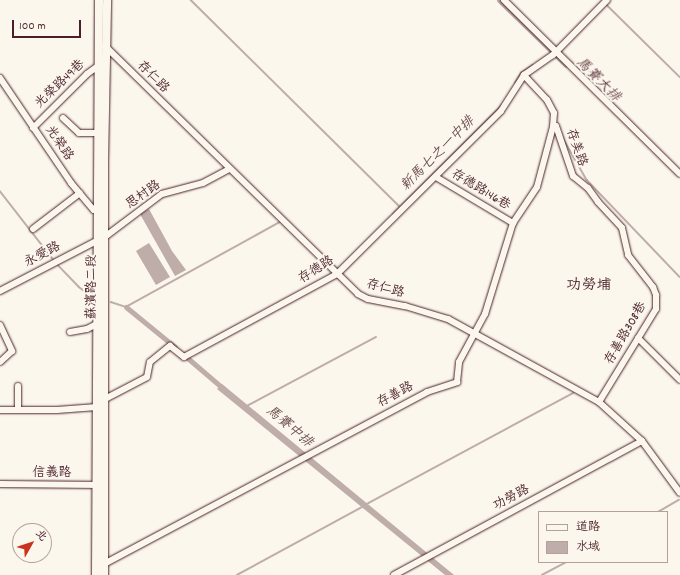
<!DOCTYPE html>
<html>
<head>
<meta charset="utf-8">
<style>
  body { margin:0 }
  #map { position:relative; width:680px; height:575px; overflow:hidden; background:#fbf7ec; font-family:Dekko,"LXGW WenKai TC",sans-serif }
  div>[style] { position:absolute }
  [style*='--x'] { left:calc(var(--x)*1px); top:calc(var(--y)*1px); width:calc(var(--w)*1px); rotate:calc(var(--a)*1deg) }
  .water>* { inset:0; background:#bfadaa }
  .stream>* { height:1.5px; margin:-0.75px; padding:0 0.75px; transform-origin:0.75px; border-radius:0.75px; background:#bfadaa }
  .canal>* { height:5px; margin:-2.5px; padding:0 2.5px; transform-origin:2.5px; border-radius:2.5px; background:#bfadaa }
  .roads { filter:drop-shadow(0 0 1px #4a1f2b) drop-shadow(0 0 1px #4a1f2b) }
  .minor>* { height:6px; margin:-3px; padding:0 3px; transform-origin:3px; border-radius:3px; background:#fbf7ec }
  .major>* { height:8px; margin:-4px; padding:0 4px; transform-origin:4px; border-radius:4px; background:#fbf7ec }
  span { translate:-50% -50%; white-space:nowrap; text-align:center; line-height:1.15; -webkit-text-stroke:4px #fbf7ec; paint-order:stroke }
  .street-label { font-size:13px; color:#4a1f2b }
  .water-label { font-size:14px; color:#6d4a51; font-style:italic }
  .quarter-label { font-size:15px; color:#4a1f2b }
  .legend { position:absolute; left:538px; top:511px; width:130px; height:52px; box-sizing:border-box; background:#fbf7ec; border:1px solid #b4a19f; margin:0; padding:5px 7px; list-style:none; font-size:12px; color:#4a1f2b }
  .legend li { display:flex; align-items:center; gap:8px; height:20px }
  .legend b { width:20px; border:1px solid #b4a19f }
  .north { position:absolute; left:12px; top:523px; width:40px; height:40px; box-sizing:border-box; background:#fbf7ec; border:1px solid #b4a19f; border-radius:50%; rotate:51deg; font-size:11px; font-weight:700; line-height:16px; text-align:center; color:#4a1f2b }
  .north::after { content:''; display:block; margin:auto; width:14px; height:18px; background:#c8321e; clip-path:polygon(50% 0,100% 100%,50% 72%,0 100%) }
  .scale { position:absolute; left:12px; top:20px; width:69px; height:18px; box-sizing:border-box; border:2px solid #4a1f2b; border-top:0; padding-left:5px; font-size:12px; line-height:14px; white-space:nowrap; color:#4a1f2b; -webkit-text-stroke:3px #fbf7ec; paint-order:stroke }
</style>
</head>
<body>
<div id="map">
  <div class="water">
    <div style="clip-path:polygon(149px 209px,172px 251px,186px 270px,175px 276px,140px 214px)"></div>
    <div style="clip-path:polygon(149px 243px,170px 277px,156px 285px,136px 251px)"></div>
    <div style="clip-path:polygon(222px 384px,454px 575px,445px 575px,217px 389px)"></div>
  </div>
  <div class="stream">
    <div style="--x:191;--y:0;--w:294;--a:44.7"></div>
    <div style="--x:606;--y:4;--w:104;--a:44.6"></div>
    <div style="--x:515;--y:83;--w:12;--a:-59"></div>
    <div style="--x:521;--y:73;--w:14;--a:-34"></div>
    <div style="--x:563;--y:138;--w:48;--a:60.3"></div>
    <div style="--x:587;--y:180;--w:134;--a:46.2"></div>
    <div style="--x:0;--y:191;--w:86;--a:52.1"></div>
    <div style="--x:393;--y:214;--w:156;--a:-45"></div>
    <div style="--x:57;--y:264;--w:32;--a:46"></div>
    <div style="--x:79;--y:287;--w:16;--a:35"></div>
    <div style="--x:111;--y:302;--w:16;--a:18"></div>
    <div style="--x:126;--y:307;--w:178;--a:-28.9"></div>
    <div style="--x:247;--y:406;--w:146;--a:-28.1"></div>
    <div style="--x:367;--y:504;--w:234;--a:-28.3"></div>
    <div style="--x:658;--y:512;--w:24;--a:-30"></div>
    <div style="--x:237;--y:575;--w:142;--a:-28.5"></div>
    <div style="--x:542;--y:575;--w:27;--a:-28"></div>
  </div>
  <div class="canal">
    <div style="--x:499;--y:0;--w:93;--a:44.1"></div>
    <div style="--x:126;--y:307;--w:63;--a:39.2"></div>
    <div style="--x:184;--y:355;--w:54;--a:40.5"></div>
  </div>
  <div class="roads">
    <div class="minor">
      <div style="--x:504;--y:0;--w:247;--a:44.7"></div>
      <div style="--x:105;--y:46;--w:354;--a:44.4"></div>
      <div style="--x:358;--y:294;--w:11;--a:27"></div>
      <div style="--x:368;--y:299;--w:38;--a:11"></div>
      <div style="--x:405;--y:306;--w:45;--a:16.8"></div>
      <div style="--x:448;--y:319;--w:172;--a:28.8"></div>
      <div style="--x:599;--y:402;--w:58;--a:42.2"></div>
      <div style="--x:642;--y:441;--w:64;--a:53.8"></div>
      <div style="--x:0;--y:78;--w:127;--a:55.9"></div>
      <div style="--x:71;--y:183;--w:35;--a:50"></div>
      <div style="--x:94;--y:210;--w:8;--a:7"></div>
      <div style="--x:63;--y:118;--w:22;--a:43"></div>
      <div style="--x:79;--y:133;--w:19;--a:0"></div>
      <div style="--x:553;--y:127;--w:3;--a:-18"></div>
      <div style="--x:556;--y:126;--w:53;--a:71.2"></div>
      <div style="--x:573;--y:176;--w:19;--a:39"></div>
      <div style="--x:588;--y:188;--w:17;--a:54"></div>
      <div style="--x:598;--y:202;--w:35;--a:47"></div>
      <div style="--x:622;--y:228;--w:28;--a:77"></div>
      <div style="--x:628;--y:255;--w:41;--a:52"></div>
      <div style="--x:653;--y:287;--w:9;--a:69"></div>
      <div style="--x:656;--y:295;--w:14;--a:90"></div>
      <div style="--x:656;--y:309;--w:109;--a:121.5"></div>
      <div style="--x:33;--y:128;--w:76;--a:-45"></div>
      <div style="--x:87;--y:74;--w:17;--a:-36"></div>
      <div style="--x:436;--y:177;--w:90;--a:30.9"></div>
      <div style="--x:33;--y:229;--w:59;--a:-37.5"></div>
      <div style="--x:0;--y:291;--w:119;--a:-27.4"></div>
      <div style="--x:106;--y:236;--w:70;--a:-36.9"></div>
      <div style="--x:162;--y:194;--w:42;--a:-15"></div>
      <div style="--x:203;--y:183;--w:30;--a:-28"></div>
      <div style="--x:0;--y:325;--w:29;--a:65"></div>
      <div style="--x:12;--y:351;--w:16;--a:137"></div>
      <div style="--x:70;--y:332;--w:17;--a:-10"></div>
      <div style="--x:87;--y:329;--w:11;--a:-27"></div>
      <div style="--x:638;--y:338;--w:59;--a:45"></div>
      <div style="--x:0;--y:410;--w:57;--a:0"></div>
      <div style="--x:57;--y:410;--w:40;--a:-4.3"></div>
      <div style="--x:97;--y:407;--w:11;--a:-45"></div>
      <div style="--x:105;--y:399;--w:47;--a:-27.6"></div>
      <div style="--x:147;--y:377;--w:15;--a:-79"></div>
      <div style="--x:150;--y:362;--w:26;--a:-39"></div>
      <div style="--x:170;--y:346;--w:18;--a:38"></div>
      <div style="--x:184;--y:357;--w:174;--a:-28.5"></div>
      <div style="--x:337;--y:274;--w:231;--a:-44.8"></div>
      <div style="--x:501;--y:111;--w:43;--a:-57.4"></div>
      <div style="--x:524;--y:75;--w:35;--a:-35"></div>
      <div style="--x:553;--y:55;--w:77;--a:-45.5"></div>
      <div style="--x:18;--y:410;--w:24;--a:-90"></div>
      <div style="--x:0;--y:484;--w:100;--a:0.6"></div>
      <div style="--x:104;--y:564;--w:366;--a:-28"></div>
      <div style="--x:427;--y:392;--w:32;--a:-18"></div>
      <div style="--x:457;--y:382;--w:20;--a:-84"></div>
      <div style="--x:459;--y:362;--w:55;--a:-61.6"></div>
      <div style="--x:485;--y:314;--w:95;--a:-72.9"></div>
      <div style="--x:513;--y:223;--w:43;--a:-56.3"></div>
      <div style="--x:537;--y:187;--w:62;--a:-75.1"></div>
      <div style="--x:553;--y:127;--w:14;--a:-86"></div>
      <div style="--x:554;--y:113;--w:15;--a:-118"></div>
      <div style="--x:547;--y:100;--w:34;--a:-133"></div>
      <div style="--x:394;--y:575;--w:282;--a:-28.4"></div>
    </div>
    <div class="major">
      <div style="--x:96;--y:575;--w:575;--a:-89.7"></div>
      <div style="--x:104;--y:575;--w:413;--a:-90"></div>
      <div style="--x:104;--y:162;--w:162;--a:-88.9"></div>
    </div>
  </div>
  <div class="street-label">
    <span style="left:152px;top:78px;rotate:45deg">存仁路</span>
    <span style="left:61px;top:85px;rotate:-44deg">光榮路49巷</span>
    <span style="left:58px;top:144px;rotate:56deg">光榮路</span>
    <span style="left:575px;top:148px;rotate:71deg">存美路</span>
    <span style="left:480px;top:191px;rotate:31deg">存德路146巷</span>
    <span style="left:144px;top:196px;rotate:-35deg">思村路</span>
    <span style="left:43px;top:256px;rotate:-28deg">永愛路</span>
    <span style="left:317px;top:271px;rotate:-32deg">存德路</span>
    <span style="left:93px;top:287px;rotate:-90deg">蘇濱路二段</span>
    <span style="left:385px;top:290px;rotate:15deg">存仁路</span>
    <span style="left:627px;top:334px;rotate:-60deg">存善路308巷</span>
    <span style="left:396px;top:396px;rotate:-28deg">存善路</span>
    <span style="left:52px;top:474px">信義路</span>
    <span style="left:512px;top:499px;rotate:-28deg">功勞路</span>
  </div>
  <div class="water-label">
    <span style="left:598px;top:80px;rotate:45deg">馬賽大排</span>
    <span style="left:438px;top:154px;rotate:-45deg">新馬七之一中排</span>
    <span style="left:289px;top:427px;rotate:40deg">馬賽中排</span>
  </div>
  <div class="quarter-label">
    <span style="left:589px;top:287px">功勞埔</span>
  </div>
  <ul class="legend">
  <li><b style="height:5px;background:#fbf7ec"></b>道路</li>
  <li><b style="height:11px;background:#bfadaa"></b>水域</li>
  </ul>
  <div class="north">北</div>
  <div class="scale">100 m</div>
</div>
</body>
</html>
